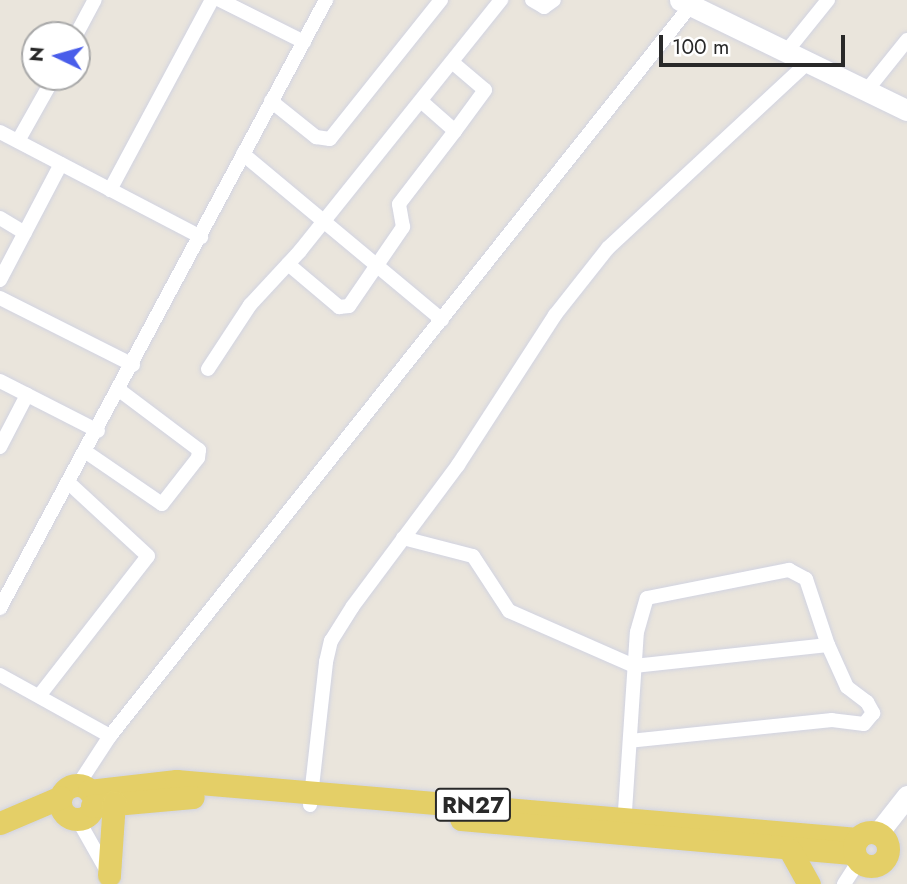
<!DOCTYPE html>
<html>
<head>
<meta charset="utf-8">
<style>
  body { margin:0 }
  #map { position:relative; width:907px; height:884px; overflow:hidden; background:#eae5dc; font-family:Jost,sans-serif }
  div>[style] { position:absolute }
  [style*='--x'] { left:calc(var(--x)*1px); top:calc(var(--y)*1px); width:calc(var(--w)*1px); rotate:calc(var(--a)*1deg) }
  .roads { filter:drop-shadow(0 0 2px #d1d3e1) drop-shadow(0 0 2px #d1d3e1) }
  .street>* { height:14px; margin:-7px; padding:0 7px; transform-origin:7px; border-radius:7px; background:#fff }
  .secondary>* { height:21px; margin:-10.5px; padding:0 10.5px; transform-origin:10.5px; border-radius:10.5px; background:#fff }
  .primary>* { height:23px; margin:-11.5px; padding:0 11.5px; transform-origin:11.5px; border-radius:11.5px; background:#e4cf67 }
  .primary>.ring { margin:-11.5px; padding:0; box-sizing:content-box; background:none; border:23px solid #e4cf67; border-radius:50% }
  span { translate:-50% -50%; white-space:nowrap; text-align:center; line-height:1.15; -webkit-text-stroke:6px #fff; paint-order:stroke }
  .shield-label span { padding:2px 5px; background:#fff; border:2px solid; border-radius:5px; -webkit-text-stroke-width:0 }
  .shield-label { font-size:23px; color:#292929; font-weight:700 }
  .north { position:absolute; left:21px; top:21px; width:70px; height:70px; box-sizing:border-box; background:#fff; border:2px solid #a9a9a9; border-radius:50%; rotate:275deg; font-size:19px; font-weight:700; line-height:28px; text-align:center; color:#292929 }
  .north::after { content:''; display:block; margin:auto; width:24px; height:32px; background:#495dea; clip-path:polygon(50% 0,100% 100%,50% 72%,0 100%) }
  .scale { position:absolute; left:659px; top:35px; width:186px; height:32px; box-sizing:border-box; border:4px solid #292929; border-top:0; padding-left:9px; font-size:21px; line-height:24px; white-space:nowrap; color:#292929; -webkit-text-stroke:5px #fff; paint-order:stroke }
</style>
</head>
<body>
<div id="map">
  <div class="roads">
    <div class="street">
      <div style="--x:220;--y:0;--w:94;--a:26.6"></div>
      <div style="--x:532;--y:0;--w:14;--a:30"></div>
      <div style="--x:544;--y:7;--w:12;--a:-35"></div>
      <div style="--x:76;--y:35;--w:40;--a:-62"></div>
      <div style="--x:786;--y:52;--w:67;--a:-51.1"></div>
      <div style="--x:452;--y:62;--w:43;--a:40.3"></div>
      <div style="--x:485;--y:90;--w:51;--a:126.2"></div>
      <div style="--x:867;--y:90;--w:64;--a:-51.3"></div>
      <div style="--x:271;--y:101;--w:58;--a:38.7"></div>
      <div style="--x:316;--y:137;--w:14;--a:8"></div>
      <div style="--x:330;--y:139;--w:178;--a:-51.4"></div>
      <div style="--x:0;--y:132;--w:227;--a:27.6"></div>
      <div style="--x:18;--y:141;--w:73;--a:-60.6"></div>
      <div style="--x:243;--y:154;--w:259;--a:39.8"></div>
      <div style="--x:110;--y:190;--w:216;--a:-61.8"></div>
      <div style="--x:0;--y:218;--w:29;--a:31"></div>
      <div style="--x:288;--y:264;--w:67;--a:40.1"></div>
      <div style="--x:339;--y:307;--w:10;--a:-6"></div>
      <div style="--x:349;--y:306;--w:96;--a:-55.6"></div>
      <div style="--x:403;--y:227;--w:23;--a:-100"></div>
      <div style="--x:399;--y:204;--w:92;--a:-52.5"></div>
      <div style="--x:455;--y:131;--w:45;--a:-138.6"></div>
      <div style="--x:0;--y:280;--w:131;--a:-62.3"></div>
      <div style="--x:0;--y:298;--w:149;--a:26.7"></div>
      <div style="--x:208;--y:369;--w:77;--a:-56.7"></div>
      <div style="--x:250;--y:305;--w:74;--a:-47.2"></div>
      <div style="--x:300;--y:251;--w:322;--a:-51.3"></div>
      <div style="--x:0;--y:381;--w:110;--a:27"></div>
      <div style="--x:0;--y:447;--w:59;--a:-62.6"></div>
      <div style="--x:86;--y:452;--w:92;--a:34.4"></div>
      <div style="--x:162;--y:504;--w:58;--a:-52"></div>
      <div style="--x:198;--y:458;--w:8;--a:-83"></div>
      <div style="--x:199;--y:450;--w:100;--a:-143.1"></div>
      <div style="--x:403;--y:538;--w:72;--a:14.4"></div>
      <div style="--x:473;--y:556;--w:66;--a:56.8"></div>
      <div style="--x:509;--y:611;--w:137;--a:23.7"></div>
      <div style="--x:634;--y:666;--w:195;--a:-6.2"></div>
      <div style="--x:828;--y:645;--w:46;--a:65.7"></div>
      <div style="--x:847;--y:687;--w:25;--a:37"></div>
      <div style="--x:867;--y:702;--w:13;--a:61"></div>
      <div style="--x:873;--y:713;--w:14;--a:129"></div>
      <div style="--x:864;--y:724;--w:32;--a:-173"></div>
      <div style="--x:832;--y:720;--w:203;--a:174.1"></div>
      <div style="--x:0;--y:608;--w:690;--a:-61.8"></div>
      <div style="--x:0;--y:675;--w:126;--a:29"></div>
      <div style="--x:39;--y:696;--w:177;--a:-52.1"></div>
      <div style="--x:148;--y:556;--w:108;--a:-137.3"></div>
      <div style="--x:78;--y:785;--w:59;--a:-56.9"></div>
      <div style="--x:110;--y:736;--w:940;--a:-51.52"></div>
      <div style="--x:310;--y:805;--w:144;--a:-83.6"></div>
      <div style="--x:326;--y:662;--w:22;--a:-77"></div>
      <div style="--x:331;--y:641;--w:41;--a:-57.8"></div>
      <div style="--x:353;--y:606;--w:176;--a:-53.3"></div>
      <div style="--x:458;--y:465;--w:179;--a:-57.1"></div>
      <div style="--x:555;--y:315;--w:85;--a:-51.7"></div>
      <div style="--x:608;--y:248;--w:272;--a:-42.9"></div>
      <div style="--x:77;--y:818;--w:63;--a:60.6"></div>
      <div style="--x:624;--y:826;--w:194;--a:-86.2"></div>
      <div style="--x:637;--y:632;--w:35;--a:-74"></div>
      <div style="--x:647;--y:598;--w:145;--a:-11.2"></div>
      <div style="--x:789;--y:570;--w:19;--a:28"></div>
      <div style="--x:806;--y:579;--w:70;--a:71.6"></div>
      <div style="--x:844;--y:884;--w:27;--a:-57"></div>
    </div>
    <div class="secondary">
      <div style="--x:680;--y:0;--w:252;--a:25.9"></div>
      <div style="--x:878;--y:833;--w:47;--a:-51.9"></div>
    </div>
    <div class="primary">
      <div class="ring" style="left:60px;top:785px;width:11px;height:11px"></div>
      <div style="--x:89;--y:791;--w:88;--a:-6.6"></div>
      <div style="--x:176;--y:781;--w:684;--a:4.86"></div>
      <div style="--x:92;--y:806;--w:101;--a:-5.1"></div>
      <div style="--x:461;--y:819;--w:389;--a:5"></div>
      <div style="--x:0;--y:823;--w:66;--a:-23.1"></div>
      <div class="ring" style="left:854px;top:832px;width:11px;height:11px"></div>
      <div style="--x:790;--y:850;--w:39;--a:61"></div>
      <div style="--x:109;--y:875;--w:73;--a:-86.1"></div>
    </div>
  </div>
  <div class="shield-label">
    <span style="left:473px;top:805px">RN27</span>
  </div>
  <div class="north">N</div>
  <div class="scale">100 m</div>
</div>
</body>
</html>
